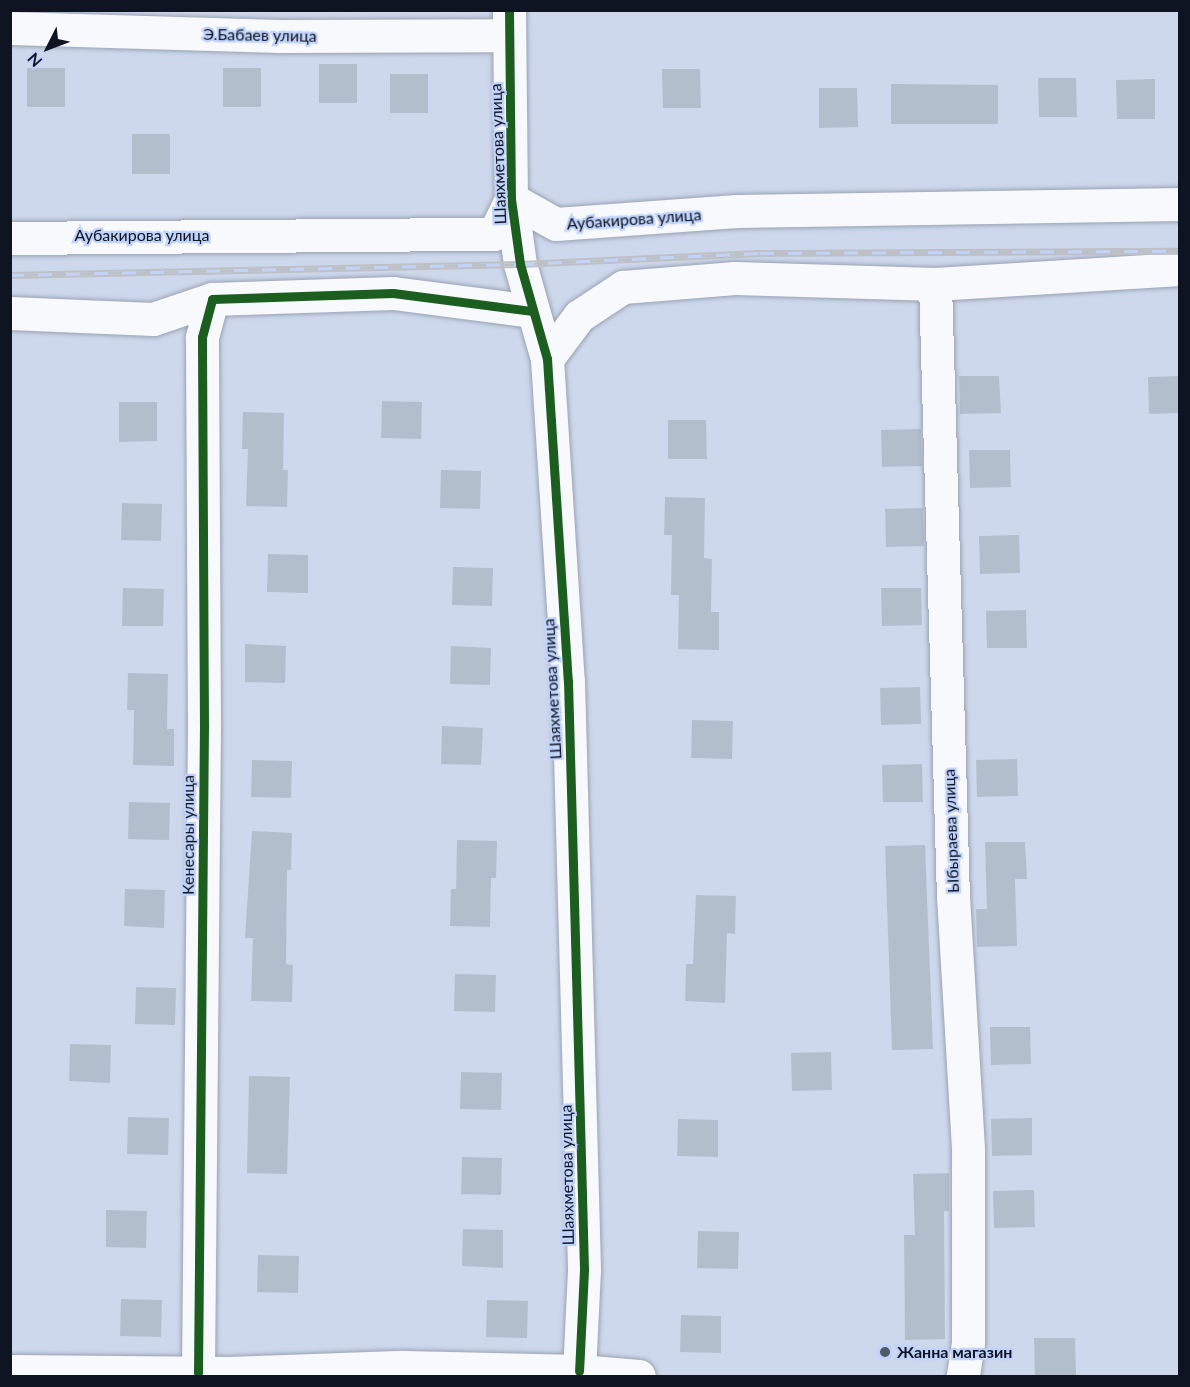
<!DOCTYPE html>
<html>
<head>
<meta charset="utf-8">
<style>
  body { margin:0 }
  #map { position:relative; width:1190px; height:1387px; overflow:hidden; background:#ced8ed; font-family:Lato,sans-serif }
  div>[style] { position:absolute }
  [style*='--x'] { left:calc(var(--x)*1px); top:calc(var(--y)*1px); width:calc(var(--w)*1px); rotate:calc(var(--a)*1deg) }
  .building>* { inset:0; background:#b3becd }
  .roads { filter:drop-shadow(0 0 2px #9aa2b2) drop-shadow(0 0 2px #9aa2b2) }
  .minor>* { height:33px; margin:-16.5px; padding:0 16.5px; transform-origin:16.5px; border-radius:16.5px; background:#f8f9fc }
  .rail>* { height:7px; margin-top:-3.5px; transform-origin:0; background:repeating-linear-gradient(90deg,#c1d3fa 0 14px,#bdc0c6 0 28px); box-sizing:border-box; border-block:2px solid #bdc0c6 }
  .cycleway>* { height:9px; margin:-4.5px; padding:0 4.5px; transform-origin:4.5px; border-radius:4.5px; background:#1b5e20 }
  .dots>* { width:16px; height:16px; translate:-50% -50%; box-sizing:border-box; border:3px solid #c1d3fa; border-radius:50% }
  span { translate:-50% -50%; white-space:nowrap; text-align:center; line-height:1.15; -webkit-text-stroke:4.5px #c1d3fa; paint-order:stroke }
  .street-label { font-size:16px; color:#0e1421 }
  .poi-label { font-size:16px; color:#0e1421; font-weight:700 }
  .left { translate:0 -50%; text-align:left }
  .frame { position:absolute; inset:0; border:12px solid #0e1421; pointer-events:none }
  .north { position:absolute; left:18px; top:18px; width:60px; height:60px; -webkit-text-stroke:4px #c1d3fa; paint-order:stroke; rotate:228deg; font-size:16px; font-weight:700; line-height:24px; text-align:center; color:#0e1421 }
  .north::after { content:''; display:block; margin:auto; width:21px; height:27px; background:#0e1421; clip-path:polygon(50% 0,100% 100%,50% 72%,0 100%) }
</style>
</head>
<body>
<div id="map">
  <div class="building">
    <div style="clip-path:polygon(319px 64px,357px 64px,357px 103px,319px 103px)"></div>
    <div style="clip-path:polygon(27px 68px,65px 68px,65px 107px,27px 107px)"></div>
    <div style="clip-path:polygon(223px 68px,261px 68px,261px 107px,223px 107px)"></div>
    <div style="clip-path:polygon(662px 69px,700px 69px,701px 108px,663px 108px)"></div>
    <div style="clip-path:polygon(390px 74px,428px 74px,428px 113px,390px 113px)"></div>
    <div style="clip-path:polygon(1038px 78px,1076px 78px,1077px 117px,1039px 117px)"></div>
    <div style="clip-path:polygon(1155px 79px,1155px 119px,1117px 119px,1116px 80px)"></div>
    <div style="clip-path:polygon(891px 84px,998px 85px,998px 124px,891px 124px)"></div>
    <div style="clip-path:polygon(819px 88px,857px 88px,858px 127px,819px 128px)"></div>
    <div style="clip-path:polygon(132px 134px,170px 134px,170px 174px,132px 174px)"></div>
    <div style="clip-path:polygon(959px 376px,999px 376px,1001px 413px,960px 414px)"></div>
    <div style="clip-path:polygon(1179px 376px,1179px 413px,1149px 414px,1148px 377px)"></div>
    <div style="clip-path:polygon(382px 401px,422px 402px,421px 439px,381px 438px)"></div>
    <div style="clip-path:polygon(119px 402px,157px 402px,157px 441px,119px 442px)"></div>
    <div style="clip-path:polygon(243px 412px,284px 413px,283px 470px,288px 470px,287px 507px,246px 506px,248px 449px,242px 449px)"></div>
    <div style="clip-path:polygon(668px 420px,706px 420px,707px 459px,668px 459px)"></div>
    <div style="clip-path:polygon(921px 429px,922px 466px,882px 467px,881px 430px)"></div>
    <div style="clip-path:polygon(969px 450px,1010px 450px,1011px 487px,970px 488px)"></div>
    <div style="clip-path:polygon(441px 470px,481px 471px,480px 509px,440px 508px)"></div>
    <div style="clip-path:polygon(665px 497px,705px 498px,704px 558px,712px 559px,711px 612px,719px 612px,719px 650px,678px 649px,679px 595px,671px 595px,672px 535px,664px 535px)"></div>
    <div style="clip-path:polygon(122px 503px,162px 504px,161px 541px,121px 540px)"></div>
    <div style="clip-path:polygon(923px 508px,924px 546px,886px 547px,885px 509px)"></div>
    <div style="clip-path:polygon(1019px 535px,1020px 573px,980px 574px,979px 536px)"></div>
    <div style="clip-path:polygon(268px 554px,308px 555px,308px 593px,267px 592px)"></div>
    <div style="clip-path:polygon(453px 567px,493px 568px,492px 606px,452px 605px)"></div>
    <div style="clip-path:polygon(123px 588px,164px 589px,163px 626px,122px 626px)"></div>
    <div style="clip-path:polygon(881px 588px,921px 588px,922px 625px,882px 626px)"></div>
    <div style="clip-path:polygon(1026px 610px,1027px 648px,987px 648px,986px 611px)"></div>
    <div style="clip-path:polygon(245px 644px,286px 646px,285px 683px,245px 682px)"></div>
    <div style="clip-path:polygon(451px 646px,491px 648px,490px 685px,450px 684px)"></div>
    <div style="clip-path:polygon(128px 673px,168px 674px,167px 729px,174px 729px,174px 766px,133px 765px,134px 710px,127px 710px)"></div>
    <div style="clip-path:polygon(920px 687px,921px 724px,881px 725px,880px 688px)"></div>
    <div style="clip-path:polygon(692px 720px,733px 721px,732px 759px,691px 758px)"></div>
    <div style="clip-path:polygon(442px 726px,483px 728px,481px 765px,441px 764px)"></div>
    <div style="clip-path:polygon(1017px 759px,1018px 796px,977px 797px,976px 760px)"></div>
    <div style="clip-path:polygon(252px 760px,292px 761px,291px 798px,251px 797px)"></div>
    <div style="clip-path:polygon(922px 764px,923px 802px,883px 802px,882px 765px)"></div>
    <div style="clip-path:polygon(129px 802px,170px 803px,169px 840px,128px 839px)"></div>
    <div style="clip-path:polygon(252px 831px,292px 833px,291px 870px,287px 870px,286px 964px,293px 965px,292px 1002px,251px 1001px,253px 938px,245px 938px)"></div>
    <div style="clip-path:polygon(457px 840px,497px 841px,496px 878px,491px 878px,490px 927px,450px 926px,451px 889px,456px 889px)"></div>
    <div style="clip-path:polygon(985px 842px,1025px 842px,1027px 879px,1015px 879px,1017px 946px,977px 947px,976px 909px,987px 909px)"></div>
    <div style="clip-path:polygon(925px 845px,933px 1049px,892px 1050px,885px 846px)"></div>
    <div style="clip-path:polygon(125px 889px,165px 890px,164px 928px,124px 926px)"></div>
    <div style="clip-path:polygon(696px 895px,736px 896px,735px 934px,727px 933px,725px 1003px,685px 1001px,686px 964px,693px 964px)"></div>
    <div style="clip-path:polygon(455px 974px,496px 975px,495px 1012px,454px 1011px)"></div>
    <div style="clip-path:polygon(136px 987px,176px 988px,175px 1025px,135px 1024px)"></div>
    <div style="clip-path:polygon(990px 1027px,1030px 1027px,1031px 1064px,991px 1065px)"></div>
    <div style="clip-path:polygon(70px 1044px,111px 1045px,110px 1083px,69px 1081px)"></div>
    <div style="clip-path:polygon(831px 1052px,832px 1090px,792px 1091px,791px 1053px)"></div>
    <div style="clip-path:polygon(461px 1072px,502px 1073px,501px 1110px,460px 1109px)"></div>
    <div style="clip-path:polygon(249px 1076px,290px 1077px,287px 1174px,247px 1173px)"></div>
    <div style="clip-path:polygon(128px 1117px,169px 1118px,168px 1155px,127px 1154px)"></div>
    <div style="clip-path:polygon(1032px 1118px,1032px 1155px,992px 1156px,991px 1119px)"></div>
    <div style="clip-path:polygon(678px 1119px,718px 1120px,718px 1157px,677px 1156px)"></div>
    <div style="clip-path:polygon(462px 1157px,502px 1158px,501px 1195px,461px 1194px)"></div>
    <div style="clip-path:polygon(949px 1173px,949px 1211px,944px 1211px,945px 1339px,905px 1340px,904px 1235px,915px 1235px,913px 1174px)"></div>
    <div style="clip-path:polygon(1034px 1190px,1035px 1227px,994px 1228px,993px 1191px)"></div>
    <div style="clip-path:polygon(106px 1210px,147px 1211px,146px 1248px,106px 1247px)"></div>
    <div style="clip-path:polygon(463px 1229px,503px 1230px,503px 1268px,462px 1266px)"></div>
    <div style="clip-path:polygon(698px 1231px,739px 1232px,738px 1269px,697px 1268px)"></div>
    <div style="clip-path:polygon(258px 1255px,299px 1256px,298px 1293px,257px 1292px)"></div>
    <div style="clip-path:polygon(121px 1299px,162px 1300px,161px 1337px,120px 1336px)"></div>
    <div style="clip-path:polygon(487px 1300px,528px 1301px,527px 1338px,486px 1337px)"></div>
    <div style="clip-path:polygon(681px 1315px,721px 1316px,721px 1353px,680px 1352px)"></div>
    <div style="clip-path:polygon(1034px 1338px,1075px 1338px,1076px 1375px,1035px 1376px)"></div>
  </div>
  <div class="roads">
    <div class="minor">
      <div style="--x:509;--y:10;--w:189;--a:89.4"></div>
      <div style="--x:511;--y:199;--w:66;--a:82.1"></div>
      <div style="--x:520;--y:264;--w:99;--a:74.1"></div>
      <div style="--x:547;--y:359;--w:323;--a:86.3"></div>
      <div style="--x:568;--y:681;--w:589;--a:88.44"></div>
      <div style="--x:584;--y:1270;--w:101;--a:92.8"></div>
      <div style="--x:10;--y:28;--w:269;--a:1.7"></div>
      <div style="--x:279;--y:36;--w:230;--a:-0.2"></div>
      <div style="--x:10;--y:238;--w:484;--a:-0.5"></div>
      <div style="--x:494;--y:234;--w:39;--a:-64"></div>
      <div style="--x:511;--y:199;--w:51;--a:29.1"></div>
      <div style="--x:556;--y:224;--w:181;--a:-4.1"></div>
      <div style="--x:737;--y:211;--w:443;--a:-0.9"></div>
      <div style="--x:935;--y:284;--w:612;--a:88.32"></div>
      <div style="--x:953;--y:896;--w:253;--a:86.6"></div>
      <div style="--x:968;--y:1149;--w:194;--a:90"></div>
      <div style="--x:968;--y:1343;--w:33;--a:99"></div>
      <div style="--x:10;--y:313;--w:143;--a:2.4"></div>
      <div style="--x:153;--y:319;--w:62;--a:-18.7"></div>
      <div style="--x:212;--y:299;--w:181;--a:-1.9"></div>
      <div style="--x:393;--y:293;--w:139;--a:7.4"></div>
      <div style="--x:547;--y:359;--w:54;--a:-53.3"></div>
      <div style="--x:579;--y:316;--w:53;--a:-33.4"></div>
      <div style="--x:623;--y:287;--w:112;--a:-4.6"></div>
      <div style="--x:735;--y:278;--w:200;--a:1.7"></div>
      <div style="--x:935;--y:284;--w:245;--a:-3.5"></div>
      <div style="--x:10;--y:1371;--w:218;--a:0.5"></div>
      <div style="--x:228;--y:1373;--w:176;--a:-2"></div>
      <div style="--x:404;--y:1367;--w:175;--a:1.3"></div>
      <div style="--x:579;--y:1371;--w:60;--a:4.8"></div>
      <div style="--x:198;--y:1373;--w:646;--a:-89.47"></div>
      <div style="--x:204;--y:727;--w:390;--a:-90.3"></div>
      <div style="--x:202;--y:337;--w:39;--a:-75"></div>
    </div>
  </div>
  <div class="rail">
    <div style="--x:10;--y:275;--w:510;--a:-1.24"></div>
    <div style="--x:520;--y:264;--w:240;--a:-2.6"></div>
    <div style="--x:760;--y:253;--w:420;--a:-0.3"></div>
  </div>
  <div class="cycleway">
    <div style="--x:509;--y:10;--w:189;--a:89.4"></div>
    <div style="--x:511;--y:199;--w:66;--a:82.1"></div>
    <div style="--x:520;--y:264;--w:99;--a:74.1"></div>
    <div style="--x:547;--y:359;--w:323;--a:86.3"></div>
    <div style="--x:568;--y:681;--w:589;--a:88.44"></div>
    <div style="--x:584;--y:1270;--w:101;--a:92.8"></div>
    <div style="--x:198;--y:1373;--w:646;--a:-89.47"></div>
    <div style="--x:204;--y:727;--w:390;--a:-90.3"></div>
    <div style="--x:202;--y:337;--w:39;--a:-75"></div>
    <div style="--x:212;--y:299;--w:181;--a:-1.9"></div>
    <div style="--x:393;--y:293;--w:139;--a:7.4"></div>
  </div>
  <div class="dots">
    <div style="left:885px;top:1352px;background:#515968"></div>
  </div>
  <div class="street-label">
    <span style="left:260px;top:35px;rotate:1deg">Э.Бабаев улица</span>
    <span style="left:498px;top:154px;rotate:-92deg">Шаяхметова улица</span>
    <span style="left:634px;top:219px;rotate:-4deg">Аубакирова улица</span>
    <span style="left:142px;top:235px">Аубакирова улица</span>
    <span style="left:552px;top:689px;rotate:-93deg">Шаяхметова улица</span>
    <span style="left:951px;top:831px;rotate:-92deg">Ыбыраева улица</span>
    <span style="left:188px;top:835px;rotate:-90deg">Кенесары улица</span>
    <span style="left:567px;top:1175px;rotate:-91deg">Шаяхметова улица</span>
  </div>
  <div class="poi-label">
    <span class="left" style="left:897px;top:1352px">Жанна магазин</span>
  </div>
  <div class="frame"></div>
  <div class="north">N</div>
</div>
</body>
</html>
